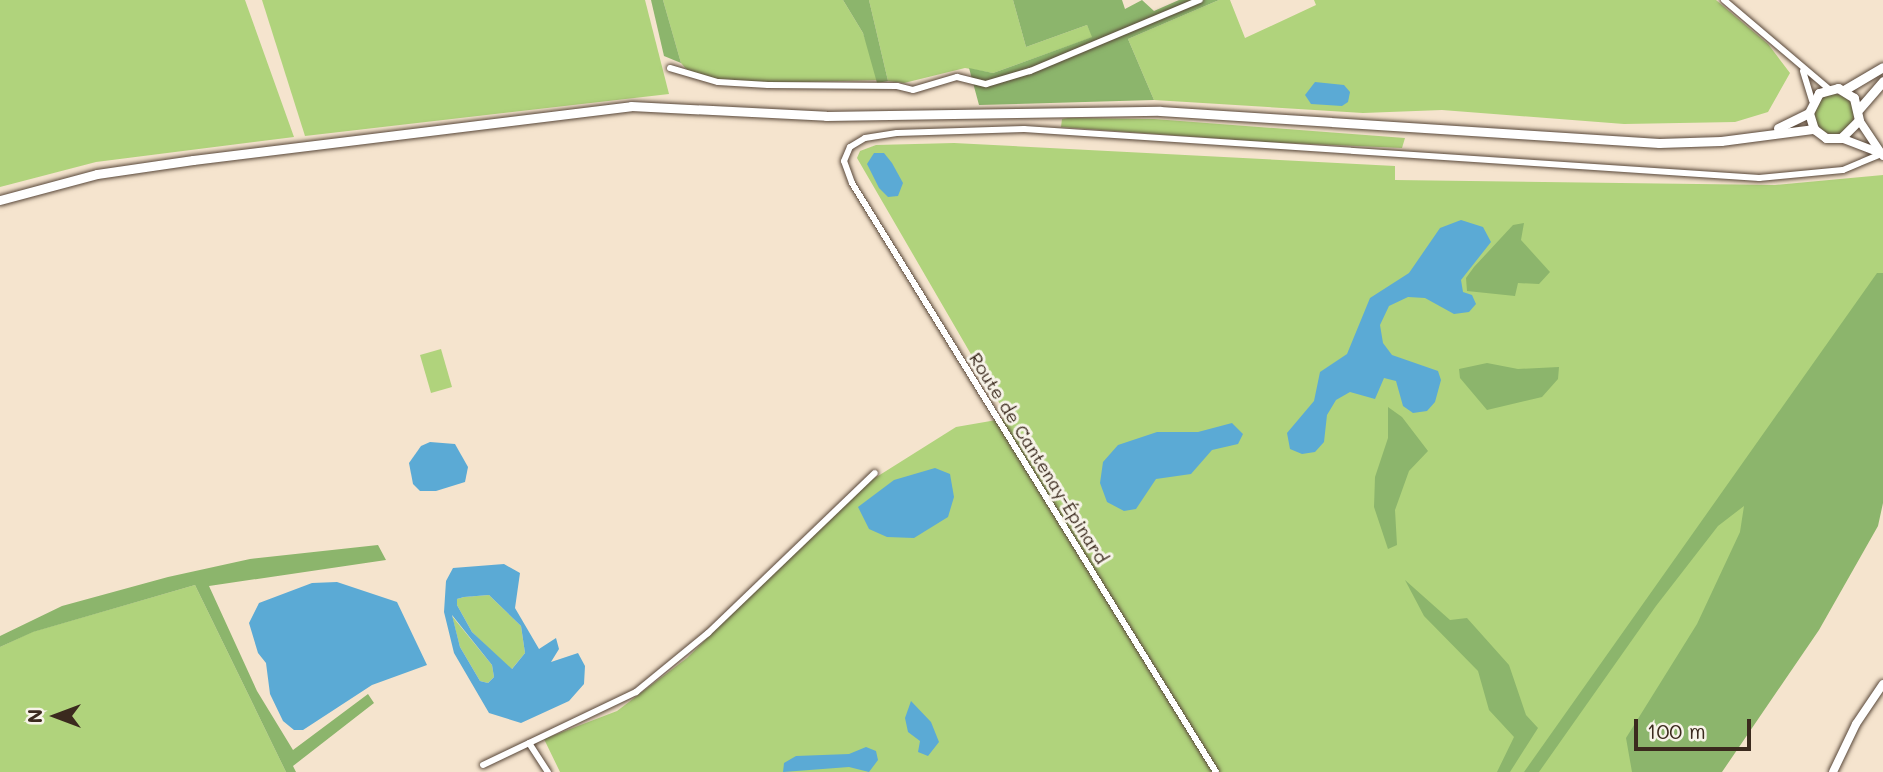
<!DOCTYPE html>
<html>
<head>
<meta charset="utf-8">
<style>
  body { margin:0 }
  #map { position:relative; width:1883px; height:772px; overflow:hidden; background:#f5e4ce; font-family:Mali,sans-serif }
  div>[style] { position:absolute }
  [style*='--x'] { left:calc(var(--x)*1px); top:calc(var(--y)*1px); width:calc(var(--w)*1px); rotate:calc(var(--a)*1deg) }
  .green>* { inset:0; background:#b0d37c }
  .round { border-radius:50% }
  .forest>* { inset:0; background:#8cb56c }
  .water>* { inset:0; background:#5baad5 }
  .roads { filter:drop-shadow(0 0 2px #574638) drop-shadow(0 0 2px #574638) }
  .minor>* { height:6px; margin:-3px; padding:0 3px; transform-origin:3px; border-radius:3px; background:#fff }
  .tertiary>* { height:8px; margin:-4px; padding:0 4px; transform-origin:4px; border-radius:4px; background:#fff }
  .secondary>* { height:9px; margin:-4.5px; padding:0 4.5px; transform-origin:4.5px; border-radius:4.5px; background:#fff }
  span { translate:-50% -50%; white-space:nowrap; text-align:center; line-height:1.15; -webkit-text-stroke:6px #f7f3e8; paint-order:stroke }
  .street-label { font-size:18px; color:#3b2a1e }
  .north { position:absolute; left:21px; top:681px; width:70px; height:70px; -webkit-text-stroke:5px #f7f3e8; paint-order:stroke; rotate:270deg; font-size:19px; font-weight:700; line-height:28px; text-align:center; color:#3b2a1e }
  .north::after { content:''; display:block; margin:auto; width:24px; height:32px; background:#3b2a1e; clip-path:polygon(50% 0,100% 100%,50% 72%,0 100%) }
  .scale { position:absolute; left:1634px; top:719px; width:117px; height:32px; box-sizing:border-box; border:4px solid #3b2a1e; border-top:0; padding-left:9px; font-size:21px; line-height:24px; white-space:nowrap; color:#3b2a1e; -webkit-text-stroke:5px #f7f3e8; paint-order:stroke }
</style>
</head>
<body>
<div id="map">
  <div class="green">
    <div style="clip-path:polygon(0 0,245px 0,294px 137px,96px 162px,0 187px)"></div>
    <div style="clip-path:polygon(262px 0,645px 0,669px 94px,305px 136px)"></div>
    <div style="clip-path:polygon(663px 0,843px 0,863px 33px,880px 80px,768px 83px,707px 78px,688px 71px,681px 63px)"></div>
    <div style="clip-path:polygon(869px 0,1013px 0,1026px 47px,1087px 25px,1093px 37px,993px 73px,965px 68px,904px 83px,888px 81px)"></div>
    <div style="clip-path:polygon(1219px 0,1230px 0,1245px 38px,1316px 5px,1314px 0,1716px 0,1768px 44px,1790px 73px,1768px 112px,1735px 122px,1624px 124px,1442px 110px,1363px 113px,1154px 100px,1128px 39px)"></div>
    <div class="round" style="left:1814px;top:94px;width:40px;height:40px"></div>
    <div style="clip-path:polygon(1068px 118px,1154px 119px,1405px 138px,1402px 148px,1264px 142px,1061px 127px,1062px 119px)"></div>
    <div style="clip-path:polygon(954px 143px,1395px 166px,1395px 180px,1775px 185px,1883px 175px,1883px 449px,1705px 772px,560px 772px,544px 739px,617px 711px,687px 658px,859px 488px,956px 427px,1008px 418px,857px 158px,860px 151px,876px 145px)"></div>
    <div style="clip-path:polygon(441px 349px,452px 387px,431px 393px,420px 355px)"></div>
    <div style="clip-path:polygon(195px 585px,286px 772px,0 772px,0 647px,32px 632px)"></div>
    <div style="clip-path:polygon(489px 595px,521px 626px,525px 653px,511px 670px,472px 632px,457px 605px,457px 599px,464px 597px)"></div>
    <div style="clip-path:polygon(452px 616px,492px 665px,494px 677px,488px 683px,480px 681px,460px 647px)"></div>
  </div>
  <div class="forest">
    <div style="clip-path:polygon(651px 0,663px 0,681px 63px,664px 56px)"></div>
    <div style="clip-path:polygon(843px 0,869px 0,888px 81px,877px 83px,863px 33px)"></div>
    <div style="clip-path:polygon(1013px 0,1122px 0,1125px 9px,1142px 0,1154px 11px,1179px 0,1219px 0,1128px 39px,1154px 100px,979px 105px,969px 68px,993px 73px,1092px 37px,1087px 25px,1026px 47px)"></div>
    <div style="clip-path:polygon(1524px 223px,1521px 240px,1550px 272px,1539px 284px,1518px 283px,1515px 296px,1467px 291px,1466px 278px,1474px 267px,1513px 225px)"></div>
    <div style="clip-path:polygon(1877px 273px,1883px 273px,1883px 503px,1878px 526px,1819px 630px,1722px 772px,1632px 772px,1626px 738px,1697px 624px,1740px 532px,1744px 506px,1718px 526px,1656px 606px,1539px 772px,1524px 772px)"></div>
    <div style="clip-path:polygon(1487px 363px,1518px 369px,1559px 367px,1558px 379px,1542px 397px,1487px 410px,1460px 378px,1459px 369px)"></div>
    <div style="clip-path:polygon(1388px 407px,1402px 417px,1428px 451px,1409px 471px,1395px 510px,1397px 545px,1388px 549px,1374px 507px,1375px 477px,1388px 438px)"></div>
    <div style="clip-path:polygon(378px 545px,386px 560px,209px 586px,257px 691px,293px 750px,368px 694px,374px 703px,293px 766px,296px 772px,286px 772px,195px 585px,33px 632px,0 647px,0 636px,62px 606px,168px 577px,250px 559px)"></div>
    <div style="clip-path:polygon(1405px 580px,1450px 620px,1467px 618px,1509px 665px,1526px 715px,1538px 728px,1510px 772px,1497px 772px,1514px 737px,1489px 710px,1478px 671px,1424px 616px)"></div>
  </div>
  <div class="water">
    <div style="clip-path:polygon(1315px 82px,1344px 85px,1350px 92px,1348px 102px,1342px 106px,1311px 104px,1305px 95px)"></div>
    <div style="clip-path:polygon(874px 153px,884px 153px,892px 163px,903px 183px,898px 196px,888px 197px,879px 188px,867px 164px)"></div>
    <div style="clip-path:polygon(1461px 220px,1483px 227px,1491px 242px,1461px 280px,1463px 292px,1472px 295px,1476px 304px,1469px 312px,1454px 314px,1425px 298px,1408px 297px,1389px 306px,1380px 325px,1383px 343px,1392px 355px,1438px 371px,1441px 380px,1435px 402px,1427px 411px,1413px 413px,1403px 406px,1396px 381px,1384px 378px,1375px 399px,1350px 392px,1336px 400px,1327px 415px,1324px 442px,1315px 452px,1302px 454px,1290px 449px,1287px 433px,1314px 401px,1320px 372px,1347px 354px,1370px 298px,1409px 273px,1440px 228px)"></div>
    <div style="clip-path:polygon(1232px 423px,1243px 434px,1238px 444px,1212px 450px,1191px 474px,1156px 479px,1136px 509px,1124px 511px,1107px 502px,1100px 483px,1103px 462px,1118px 445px,1157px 432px,1198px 432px)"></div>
    <div style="clip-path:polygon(430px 442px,455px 444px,468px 467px,465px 482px,436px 491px,420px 491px,413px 484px,409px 463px,421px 446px)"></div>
    <div style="clip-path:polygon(935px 468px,950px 474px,954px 497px,948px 517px,914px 538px,887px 537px,869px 529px,858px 507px,894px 480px)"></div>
    <div style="clip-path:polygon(evenodd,504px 564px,520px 573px,515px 608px,539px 649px,556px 638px,559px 649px,551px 662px,578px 653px,585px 666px,584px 684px,569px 701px,521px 723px,489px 713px,454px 653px,444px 612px,446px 581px,453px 568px,504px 564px,489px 595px,521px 626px,525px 653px,512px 669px,472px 632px,457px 605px,457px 599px,464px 597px,489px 595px,504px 564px,452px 615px,492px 665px,494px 677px,488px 683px,480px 681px,460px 647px,452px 615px)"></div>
    <div style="clip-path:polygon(337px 582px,397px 602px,427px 665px,372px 685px,303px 730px,294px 730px,283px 721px,270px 694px,266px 663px,258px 653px,249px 623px,259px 603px,312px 583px)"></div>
    <div style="clip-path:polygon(911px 701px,931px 722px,939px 742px,928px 756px,918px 752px,920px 741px,908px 732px,905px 718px)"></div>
    <div style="clip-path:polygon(866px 747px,876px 751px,878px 760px,869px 772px,849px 767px,783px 772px,784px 763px,796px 756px,849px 754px)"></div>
  </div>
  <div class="roads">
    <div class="minor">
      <div style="--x:1724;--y:0;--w:138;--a:40.3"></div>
      <div style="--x:670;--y:68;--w:50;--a:16.3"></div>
      <div style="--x:718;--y:82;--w:50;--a:3.4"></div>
      <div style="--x:768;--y:85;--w:129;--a:0.4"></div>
      <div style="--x:897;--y:86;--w:16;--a:14"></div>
      <div style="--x:913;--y:90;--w:46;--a:-16.5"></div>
      <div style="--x:957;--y:77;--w:30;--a:14"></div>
      <div style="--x:986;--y:84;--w:46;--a:-16.5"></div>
      <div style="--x:1030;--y:71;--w:184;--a:-22.7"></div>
      <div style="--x:1803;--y:71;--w:31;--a:73"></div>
      <div style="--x:529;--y:743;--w:35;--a:57"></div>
      <div style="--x:483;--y:765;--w:170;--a:-25.5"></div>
      <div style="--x:636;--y:692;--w:93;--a:-39.3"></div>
      <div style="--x:708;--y:633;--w:231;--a:-43.8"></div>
      <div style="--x:1216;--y:772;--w:692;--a:-121.72"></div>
      <div style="--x:852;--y:183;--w:23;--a:-110"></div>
      <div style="--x:844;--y:161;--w:15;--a:-67"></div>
      <div style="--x:850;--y:147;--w:17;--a:-31"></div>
      <div style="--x:865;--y:138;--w:32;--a:-9"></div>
      <div style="--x:897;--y:133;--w:127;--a:-1.8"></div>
      <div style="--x:1024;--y:129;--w:737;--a:3.81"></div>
      <div style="--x:1759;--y:178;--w:84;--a:-5.4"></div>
      <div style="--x:1843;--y:170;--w:41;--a:-22.8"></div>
    </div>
    <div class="tertiary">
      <div style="--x:1859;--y:120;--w:43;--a:56.3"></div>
      <div style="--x:1841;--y:138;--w:42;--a:21"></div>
      <div style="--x:1833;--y:772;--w:53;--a:-64.4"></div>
      <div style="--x:1856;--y:724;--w:48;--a:-56"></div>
    </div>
    <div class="secondary">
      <div style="--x:1844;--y:90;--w:45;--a:-30.5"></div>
      <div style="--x:1859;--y:109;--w:37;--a:-49"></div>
      <div style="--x:1778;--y:128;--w:34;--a:-26"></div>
      <div style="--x:0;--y:200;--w:100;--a:-15"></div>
      <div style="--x:97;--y:174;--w:97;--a:-8.3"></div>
      <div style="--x:193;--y:160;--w:441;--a:-7"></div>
      <div style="--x:631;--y:106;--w:195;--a:2.9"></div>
      <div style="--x:826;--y:116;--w:334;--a:-0.9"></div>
      <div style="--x:1160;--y:111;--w:500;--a:3.67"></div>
      <div style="--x:1659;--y:143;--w:62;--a:-1.8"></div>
      <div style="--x:1721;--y:141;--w:94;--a:-7.4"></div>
      <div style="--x:1814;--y:129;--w:15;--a:37"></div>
      <div style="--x:1826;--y:138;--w:15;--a:0"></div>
      <div style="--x:1841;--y:138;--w:25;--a:-45"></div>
      <div style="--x:1859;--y:120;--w:23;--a:-103"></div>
      <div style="--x:1854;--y:98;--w:19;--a:-148"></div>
      <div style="--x:1838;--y:88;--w:20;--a:165"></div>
      <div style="--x:1819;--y:93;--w:22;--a:117"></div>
      <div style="--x:1809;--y:113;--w:17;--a:73"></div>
    </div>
  </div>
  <div class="street-label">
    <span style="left:1039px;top:458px;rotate:58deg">Route de Cantenay-Épinard</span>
  </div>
  <div class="north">N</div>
  <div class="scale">100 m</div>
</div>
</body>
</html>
